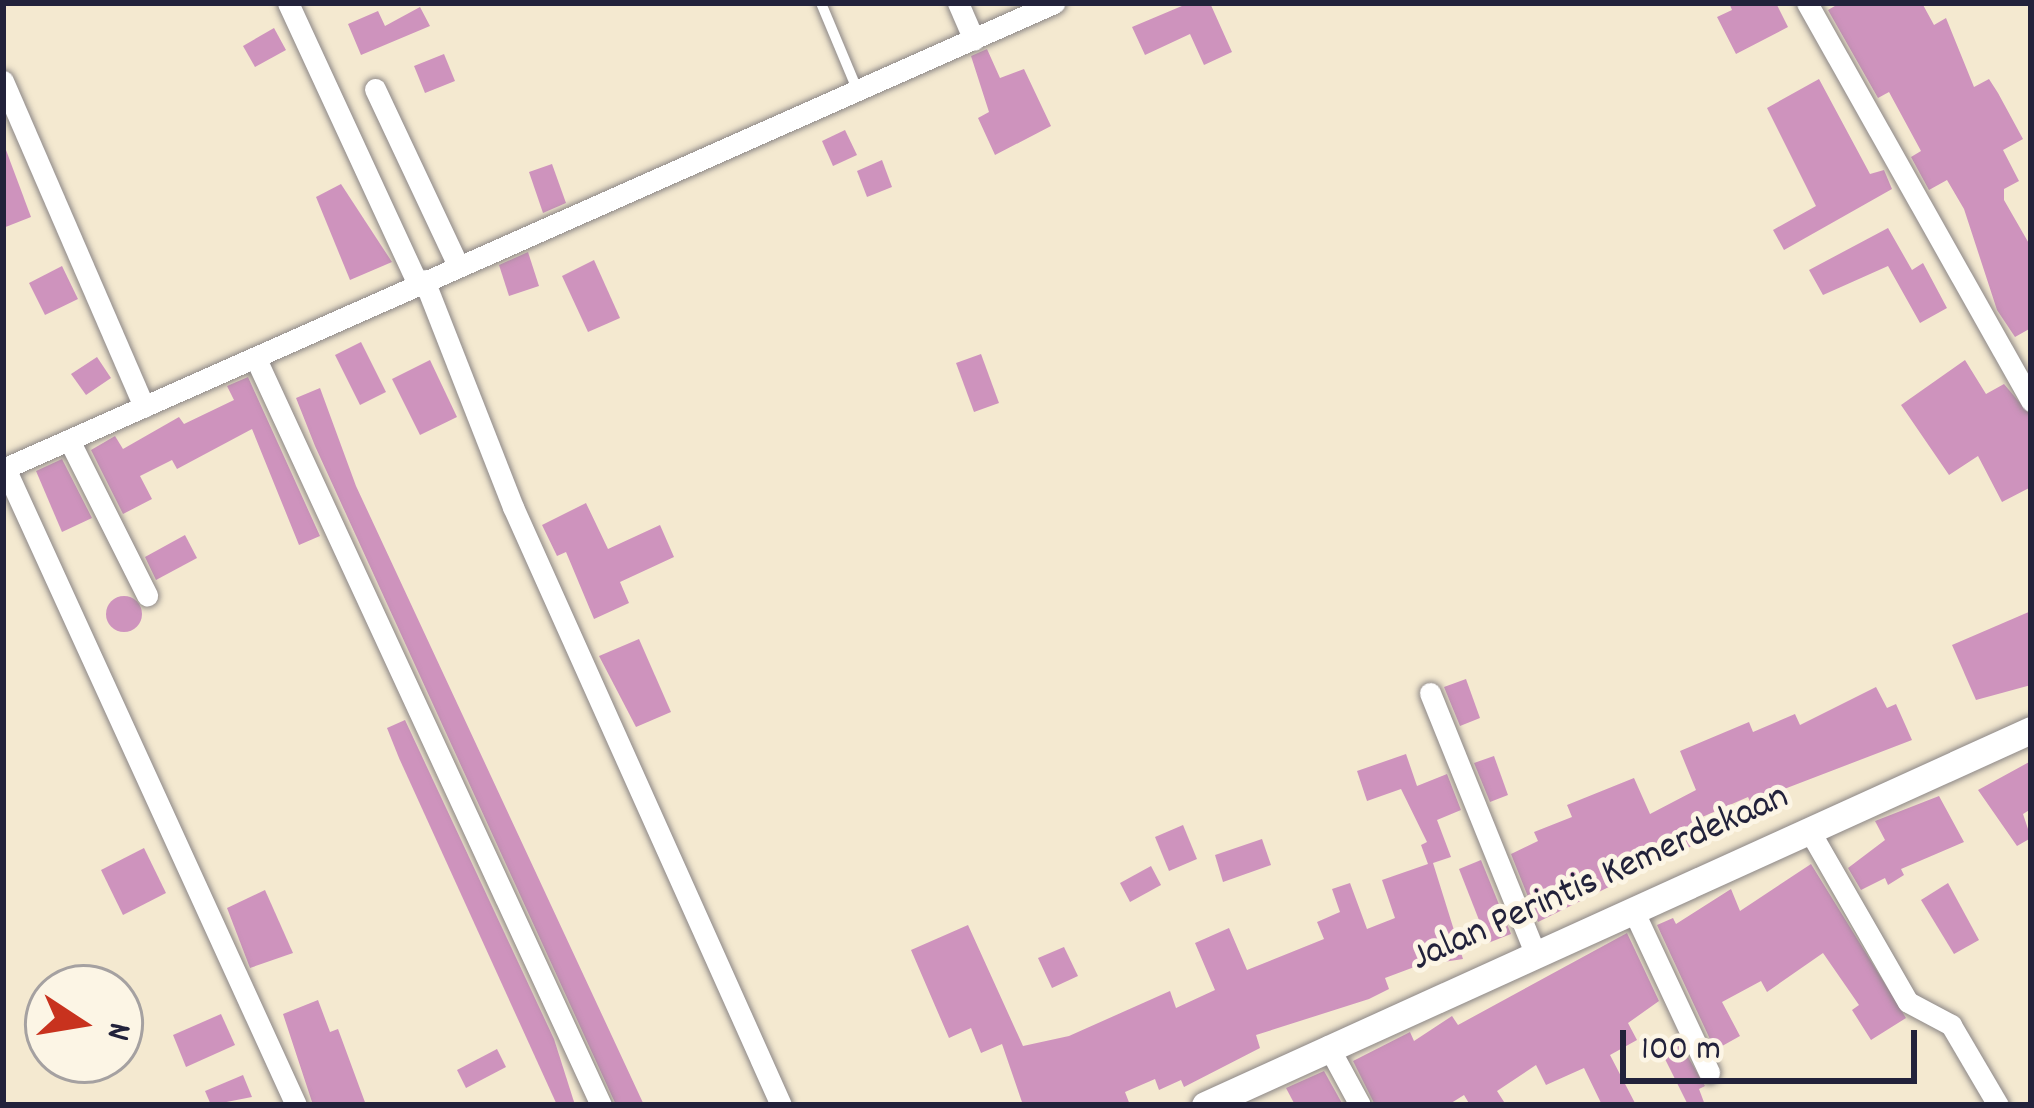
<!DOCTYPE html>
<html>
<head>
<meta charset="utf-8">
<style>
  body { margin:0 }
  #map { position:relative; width:2034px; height:1108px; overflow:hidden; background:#f4e9d0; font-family:Dekko,sans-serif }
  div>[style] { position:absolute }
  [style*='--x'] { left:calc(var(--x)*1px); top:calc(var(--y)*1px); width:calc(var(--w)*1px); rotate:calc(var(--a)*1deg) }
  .building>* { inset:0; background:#ce93bd }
  .round { border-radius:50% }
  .roads { filter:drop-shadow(0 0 3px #8b8686) drop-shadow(0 0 3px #8b8686) }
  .service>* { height:10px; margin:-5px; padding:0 5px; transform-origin:5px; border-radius:5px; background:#fff }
  .minor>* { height:21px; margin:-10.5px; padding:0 10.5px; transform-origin:10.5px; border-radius:10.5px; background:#fff }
  .tertiary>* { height:27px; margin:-13.5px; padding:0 13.5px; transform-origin:13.5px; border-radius:13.5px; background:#fff }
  span { translate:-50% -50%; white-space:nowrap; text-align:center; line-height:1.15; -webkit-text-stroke:10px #fcf5e5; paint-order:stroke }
  .street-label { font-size:39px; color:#22223b }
  .frame { position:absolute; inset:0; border:6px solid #22223b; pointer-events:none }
  .north { position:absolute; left:24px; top:964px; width:120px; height:120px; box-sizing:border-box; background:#fcf5e5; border:3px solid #a5a1a1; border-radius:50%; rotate:102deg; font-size:33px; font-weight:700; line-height:48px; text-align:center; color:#22223b }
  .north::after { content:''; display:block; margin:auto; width:42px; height:54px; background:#c8321e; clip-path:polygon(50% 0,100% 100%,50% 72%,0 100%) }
  .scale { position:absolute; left:1620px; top:1030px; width:297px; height:54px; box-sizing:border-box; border:6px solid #22223b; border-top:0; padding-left:15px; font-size:36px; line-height:42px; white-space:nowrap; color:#22223b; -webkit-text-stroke:9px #fcf5e5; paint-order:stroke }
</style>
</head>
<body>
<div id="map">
  <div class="building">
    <div style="clip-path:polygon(1189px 3px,1210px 3px,1232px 52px,1204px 65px,1190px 34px,1145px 55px,1132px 27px)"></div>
    <div style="clip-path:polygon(1729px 3px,1776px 3px,1788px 27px,1736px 54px,1717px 17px,1732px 10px)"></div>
    <div style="clip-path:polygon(1840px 3px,1922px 3px,1934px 25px,1946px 18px,1974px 87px,1989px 79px,1998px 93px,2023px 139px,2003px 150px,2019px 181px,2004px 189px,2004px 200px,2031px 247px,2031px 328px,2015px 337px,1997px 310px,1964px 209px,1947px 180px,1929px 190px,1911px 157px,1921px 151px,1889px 92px,1878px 98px,1828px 10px)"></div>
    <div style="clip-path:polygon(420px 7px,430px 26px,361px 55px,348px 24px,378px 11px,385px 26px)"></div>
    <div style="clip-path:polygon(274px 28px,286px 50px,255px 67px,243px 46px)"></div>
    <div style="clip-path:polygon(987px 49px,1000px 78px,1024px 69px,1051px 126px,995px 155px,978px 118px,989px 112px,971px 56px)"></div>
    <div style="clip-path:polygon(444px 54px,455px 81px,425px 93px,414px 66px)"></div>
    <div style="clip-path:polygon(1819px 79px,1870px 174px,1884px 170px,1892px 189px,1784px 250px,1773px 230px,1816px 206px,1767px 108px)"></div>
    <div style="clip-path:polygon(845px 130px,857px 155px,833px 166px,822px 141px)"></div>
    <div style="clip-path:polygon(3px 142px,31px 217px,3px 228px)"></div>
    <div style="clip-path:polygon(882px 160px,892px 187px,867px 197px,857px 171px)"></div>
    <div style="clip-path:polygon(552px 164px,566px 203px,543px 213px,529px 172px)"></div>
    <div style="clip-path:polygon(341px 184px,392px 262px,350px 280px,316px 197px)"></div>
    <div style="clip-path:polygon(1888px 228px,1912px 270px,1923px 263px,1947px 308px,1920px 323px,1888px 266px,1823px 295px,1809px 270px)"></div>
    <div style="clip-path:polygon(528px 252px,539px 286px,509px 296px,499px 265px)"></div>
    <div style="clip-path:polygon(594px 260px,620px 318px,588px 332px,562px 276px)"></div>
    <div style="clip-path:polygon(62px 266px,78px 299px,45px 315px,29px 283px)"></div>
    <div style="clip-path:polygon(361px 342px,386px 392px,360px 405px,335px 355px)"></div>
    <div style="clip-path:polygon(981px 354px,999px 403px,974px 412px,956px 363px)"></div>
    <div style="clip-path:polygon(97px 357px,111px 378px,86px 395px,71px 374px)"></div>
    <div style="clip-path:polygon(430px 360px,457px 417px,420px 435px,392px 379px)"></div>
    <div style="clip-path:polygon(1965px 360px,1986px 394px,2004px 384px,2031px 416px,2031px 487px,2002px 502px,1978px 456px,1949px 475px,1901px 405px)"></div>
    <div style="clip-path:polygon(248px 377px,320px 536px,299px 545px,252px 429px,177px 469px,172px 460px,140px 476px,152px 499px,123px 514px,91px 450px,115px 436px,123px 449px,179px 417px,184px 424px,234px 400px,227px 386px)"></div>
    <div style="clip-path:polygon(320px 388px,356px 486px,644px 1105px,616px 1105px,315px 446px,296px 398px)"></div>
    <div style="clip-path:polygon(62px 459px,92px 518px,62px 532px,36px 471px)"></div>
    <div style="clip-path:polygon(586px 503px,608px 549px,660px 525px,674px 557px,620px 582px,629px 603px,594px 619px,566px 552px,557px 556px,542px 525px)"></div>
    <div style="clip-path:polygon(185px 535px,197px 558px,156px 580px,145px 557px)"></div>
    <div class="round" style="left:106px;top:596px;width:36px;height:36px"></div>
    <div style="clip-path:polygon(2031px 611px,2031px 685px,1976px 700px,1952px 645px)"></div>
    <div style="clip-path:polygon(639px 639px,671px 712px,636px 727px,599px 656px)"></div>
    <div style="clip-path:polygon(1466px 679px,1480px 718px,1460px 726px,1444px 687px)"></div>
    <div style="clip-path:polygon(1876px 687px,1887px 708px,1896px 704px,1912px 740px,1779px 791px,1783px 800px,1755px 812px,1748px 797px,1700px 818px,1710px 837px,1538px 922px,1511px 854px,1538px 841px,1534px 832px,1572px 817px,1567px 805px,1634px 778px,1650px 814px,1696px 790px,1680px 751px,1749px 722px,1753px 732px,1795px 714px,1800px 725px)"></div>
    <div style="clip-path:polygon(405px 720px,554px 1039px,575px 1105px,557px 1105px,399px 758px,387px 728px)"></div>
    <div style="clip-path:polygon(1406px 754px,1417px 786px,1447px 774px,1461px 810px,1437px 820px,1451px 857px,1433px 863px,1463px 959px,1417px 966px,1385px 978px,1389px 989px,1369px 999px,1256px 1035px,1260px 1048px,1184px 1087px,1181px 1080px,1159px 1090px,1155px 1079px,1125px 1092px,1130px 1105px,1023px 1105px,1002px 1044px,981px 1053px,971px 1028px,949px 1038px,911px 950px,968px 925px,1023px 1046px,1069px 1036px,1170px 991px,1176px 1008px,1215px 990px,1195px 943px,1229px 928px,1247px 970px,1324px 939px,1317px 922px,1340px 912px,1332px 889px,1350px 883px,1367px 929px,1395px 918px,1382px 880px,1428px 864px,1421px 845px,1427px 842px,1401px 789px,1367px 801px,1357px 771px)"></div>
    <div style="clip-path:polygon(1494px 756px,1508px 795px,1490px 802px,1474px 763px)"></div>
    <div style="clip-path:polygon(2031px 761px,2031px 809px,2023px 814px,2031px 838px,2017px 846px,1978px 790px)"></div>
    <div style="clip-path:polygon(1939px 796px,1964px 842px,1901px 869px,1904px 875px,1888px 885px,1885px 878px,1861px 890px,1848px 868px,1885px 840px,1875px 821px)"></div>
    <div style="clip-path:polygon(1183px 825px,1197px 859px,1169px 871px,1155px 837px)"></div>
    <div style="clip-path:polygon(1262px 839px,1271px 865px,1223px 882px,1215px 855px)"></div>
    <div style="clip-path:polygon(144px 848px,166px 893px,123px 915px,101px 870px)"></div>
    <div style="clip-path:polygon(1481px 860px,1511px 934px,1488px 943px,1459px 869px)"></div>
    <div style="clip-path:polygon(1811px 864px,1906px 1018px,1871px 1040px,1852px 1010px,1859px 1005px,1823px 953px,1767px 992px,1761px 981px,1722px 1002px,1740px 1036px,1715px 1050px,1657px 925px,1673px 918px,1676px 924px,1731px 889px,1740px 911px)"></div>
    <div style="clip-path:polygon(1151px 866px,1161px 885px,1130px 902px,1120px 883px)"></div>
    <div style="clip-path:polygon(1948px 883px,1979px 940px,1954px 954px,1921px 900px)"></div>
    <div style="clip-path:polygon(265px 890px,293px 953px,250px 968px,227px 908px)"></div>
    <div style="clip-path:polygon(1627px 933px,1659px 1001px,1628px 1023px,1637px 1040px,1610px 1055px,1636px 1105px,1602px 1105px,1584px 1068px,1546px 1085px,1536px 1065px,1497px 1091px,1506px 1105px,1470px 1105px,1464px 1095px,1448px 1105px,1375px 1105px,1353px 1061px,1410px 1032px,1414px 1041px,1452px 1016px,1458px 1025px)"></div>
    <div style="clip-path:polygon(1064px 947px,1078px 976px,1052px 988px,1038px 958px)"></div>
    <div style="clip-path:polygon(318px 1000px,330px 1032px,338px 1029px,366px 1105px,313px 1105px,283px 1014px)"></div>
    <div style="clip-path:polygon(221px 1014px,235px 1045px,186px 1067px,173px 1035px)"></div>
    <div style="clip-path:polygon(1678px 1040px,1705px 1086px,1699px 1089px,1705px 1105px,1688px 1105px,1660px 1049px)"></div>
    <div style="clip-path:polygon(497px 1049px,506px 1067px,466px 1088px,457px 1070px)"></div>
    <div style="clip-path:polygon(1324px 1071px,1343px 1105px,1295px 1105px,1286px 1088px)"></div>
    <div style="clip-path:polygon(243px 1075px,252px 1097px,211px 1105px,205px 1091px)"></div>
  </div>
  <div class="roads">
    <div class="service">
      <div style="--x:821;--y:3;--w:93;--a:67.3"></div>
    </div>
    <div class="minor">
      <div style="--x:288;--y:3;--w:310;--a:65.2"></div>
      <div style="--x:958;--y:3;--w:40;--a:66.6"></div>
      <div style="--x:1807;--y:3;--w:457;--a:60.6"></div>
      <div style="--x:3;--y:81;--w:355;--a:66.6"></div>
      <div style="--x:375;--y:89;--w:195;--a:64.8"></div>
      <div style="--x:424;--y:280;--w:244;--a:68.6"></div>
      <div style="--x:513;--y:507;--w:655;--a:65.86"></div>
      <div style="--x:256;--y:359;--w:822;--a:65.18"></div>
      <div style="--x:69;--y:440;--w:174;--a:63.3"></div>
      <div style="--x:5;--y:468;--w:700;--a:65.45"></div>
      <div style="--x:3;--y:469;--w:1150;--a:-23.91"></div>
      <div style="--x:1430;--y:693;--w:280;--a:68"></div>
      <div style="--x:1809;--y:830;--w:198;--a:60.1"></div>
      <div style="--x:1908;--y:1002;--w:49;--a:28.1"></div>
      <div style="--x:1951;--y:1025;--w:93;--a:59.6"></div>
      <div style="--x:1634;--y:912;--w:177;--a:64.9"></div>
      <div style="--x:1328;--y:1046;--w:67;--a:61.5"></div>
    </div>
    <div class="tertiary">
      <div style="--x:1205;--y:1105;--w:907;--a:-24.42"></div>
    </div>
  </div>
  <div class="street-label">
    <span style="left:1601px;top:880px;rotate:-24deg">Jalan Perintis Kemerdekaan</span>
  </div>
  <div class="frame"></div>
  <div class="north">N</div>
  <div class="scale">100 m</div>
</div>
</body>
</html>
